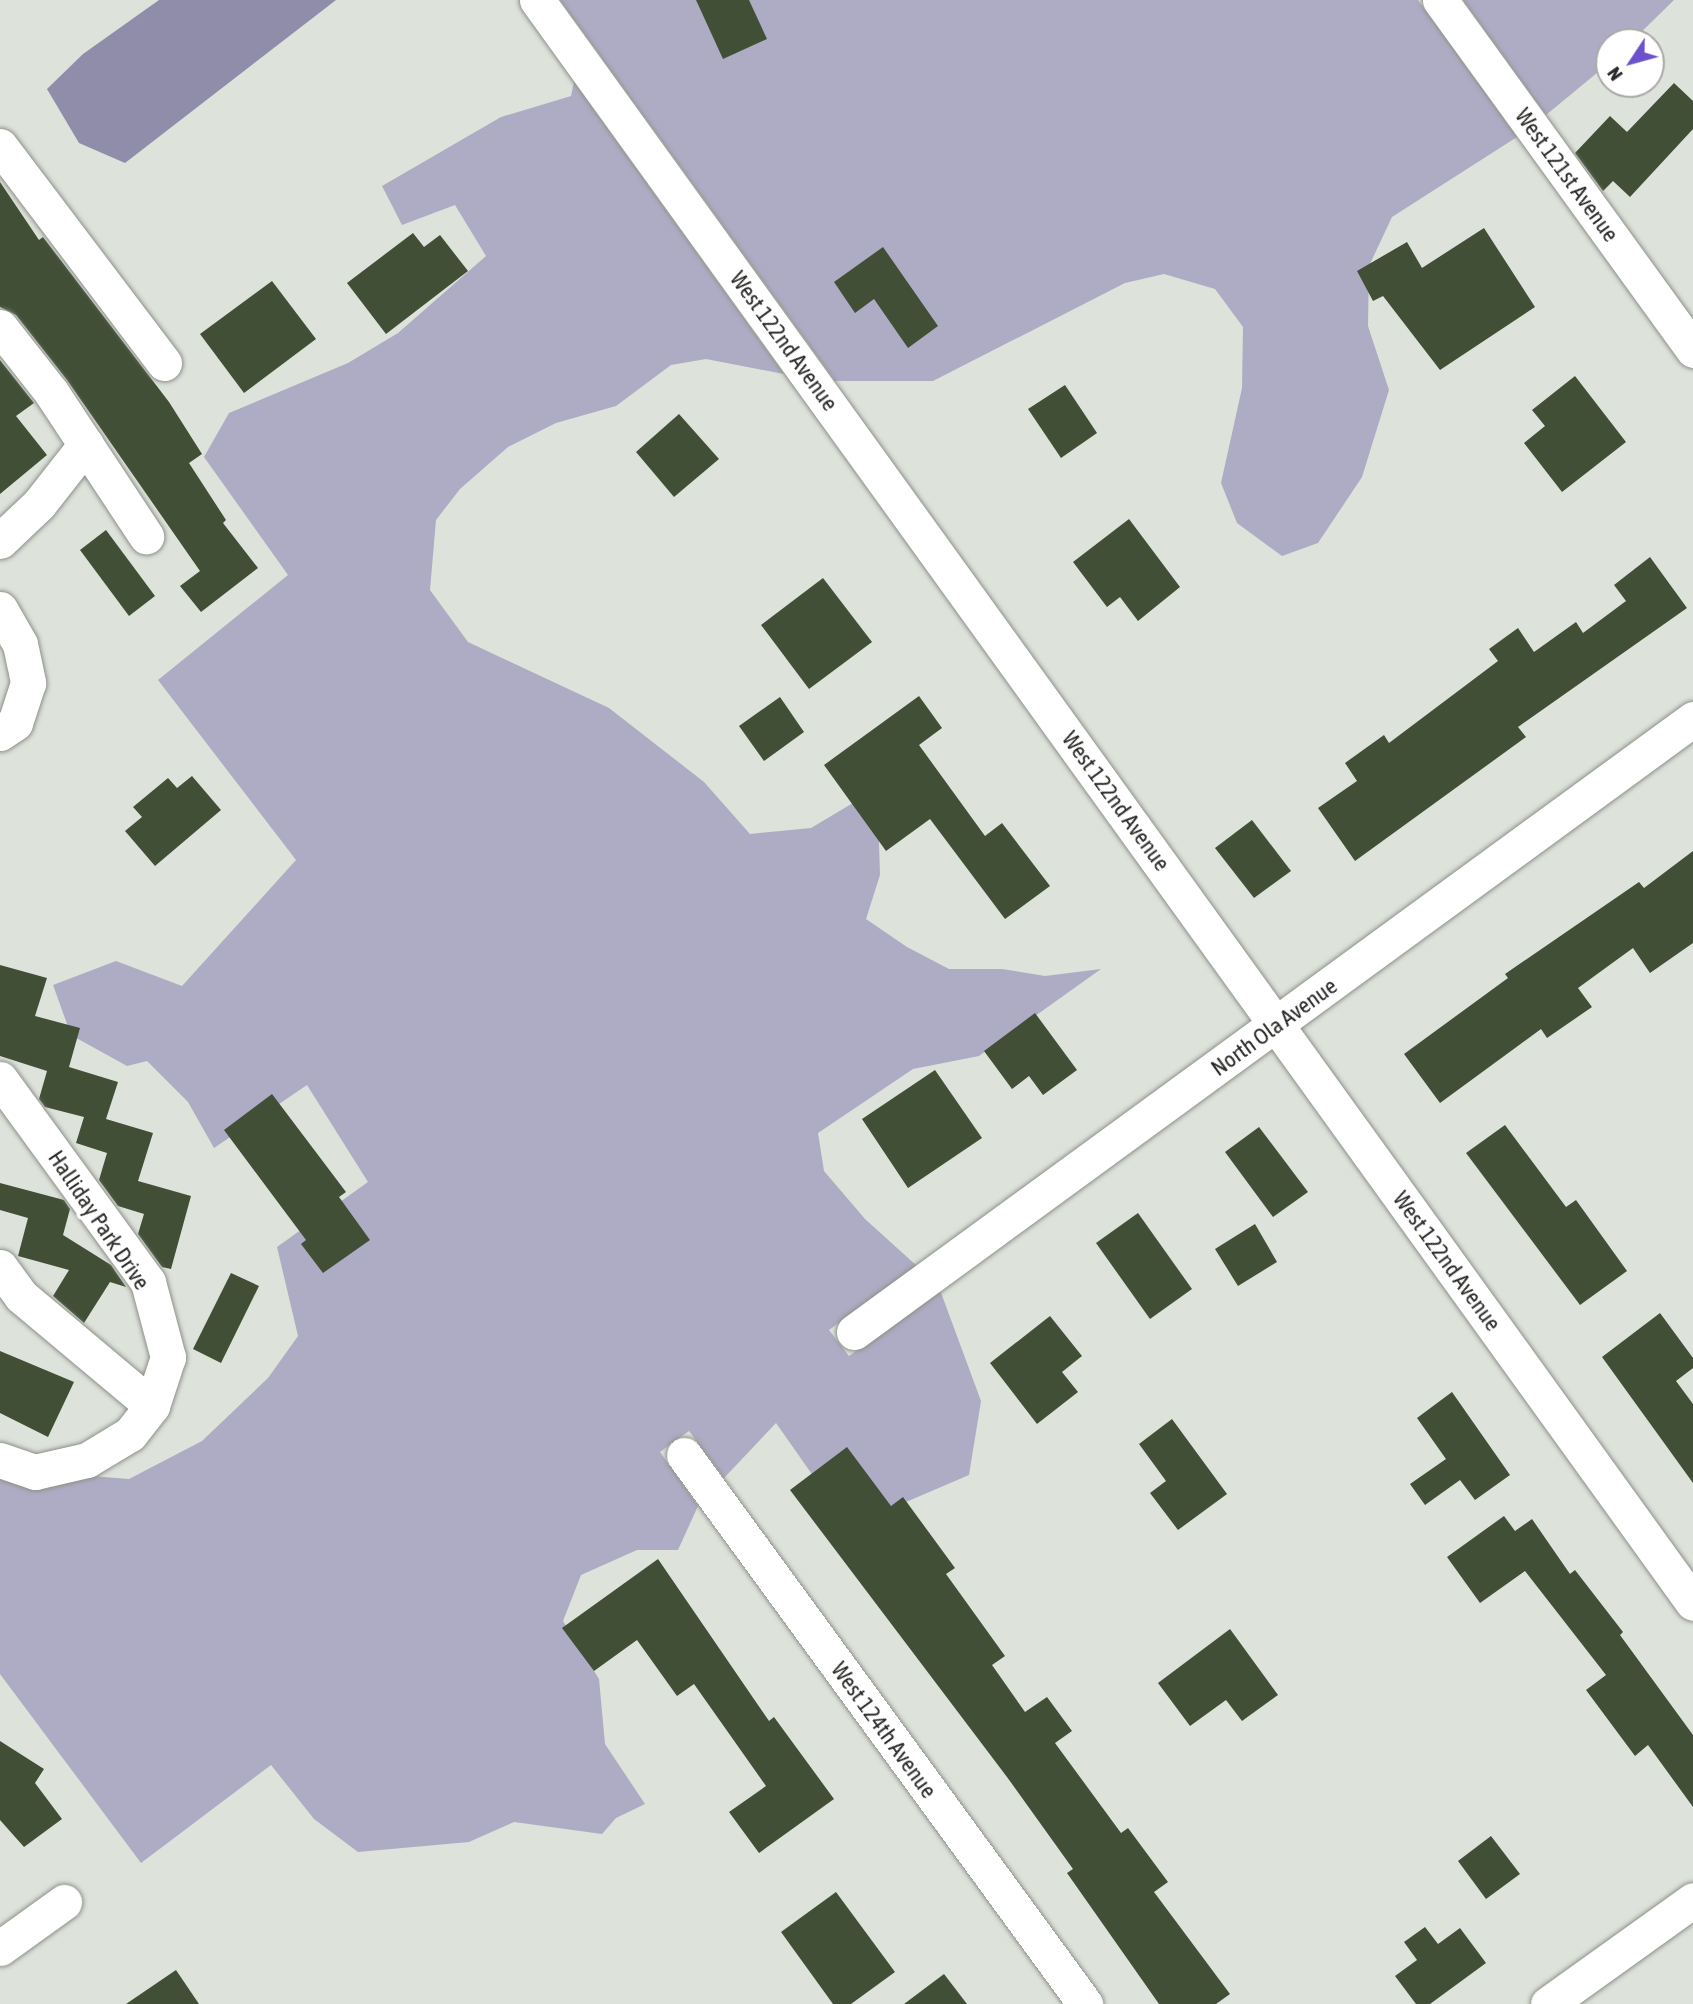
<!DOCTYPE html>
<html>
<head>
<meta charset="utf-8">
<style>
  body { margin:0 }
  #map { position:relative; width:1693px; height:2004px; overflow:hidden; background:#dde2da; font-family:"Asap Condensed",sans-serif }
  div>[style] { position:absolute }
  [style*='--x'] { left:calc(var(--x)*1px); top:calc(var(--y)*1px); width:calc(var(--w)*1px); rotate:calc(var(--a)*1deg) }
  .green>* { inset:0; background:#aeacc4 }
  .water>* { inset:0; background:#8f8da9 }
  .building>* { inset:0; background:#414f37 }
  .roads { filter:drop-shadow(0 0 2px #8d918a) drop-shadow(0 0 2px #8d918a) }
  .street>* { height:35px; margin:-17.5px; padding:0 17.5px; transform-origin:17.5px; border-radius:17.5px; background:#fff }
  span { translate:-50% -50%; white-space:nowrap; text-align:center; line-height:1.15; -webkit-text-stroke:7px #fff; paint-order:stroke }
  .street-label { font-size:23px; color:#282926 }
  .north { position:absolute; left:1595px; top:28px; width:70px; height:70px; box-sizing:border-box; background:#fff; border:2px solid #a9a9a8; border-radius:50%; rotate:234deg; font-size:19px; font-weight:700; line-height:28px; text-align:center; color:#282926 }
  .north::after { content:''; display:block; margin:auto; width:24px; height:32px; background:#6c51ca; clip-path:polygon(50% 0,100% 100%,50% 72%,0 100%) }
</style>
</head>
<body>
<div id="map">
  <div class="green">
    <div style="clip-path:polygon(560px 0,1418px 0,1517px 137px,1392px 217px,1369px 266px,1368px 326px,1389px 390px,1362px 477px,1318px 543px,1282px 556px,1237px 523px,1221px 483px,1242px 388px,1243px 327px,1215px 289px,1164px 274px,1125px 283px,933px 381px,835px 381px)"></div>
    <div style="clip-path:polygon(1463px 0,1674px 0,1631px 42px,1609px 42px,1609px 63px,1546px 115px)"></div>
    <div style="clip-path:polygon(574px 82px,784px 374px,706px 359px,671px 365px,616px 406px,556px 423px,508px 447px,460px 489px,436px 520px,430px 590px,468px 642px,609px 708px,704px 782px,750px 834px,811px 828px,853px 803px,878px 811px,880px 875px,866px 919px,907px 947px,949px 969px,1002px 969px,1045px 976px,1101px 969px,979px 1056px,913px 1069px,818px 1133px,824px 1171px,865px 1219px,917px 1266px,829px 1330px,849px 1356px,940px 1290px,981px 1401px,969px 1475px,885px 1511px,830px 1500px,776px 1423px,724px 1478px,689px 1431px,660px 1452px,698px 1506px,678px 1550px,637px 1550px,581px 1575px,563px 1621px,599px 1679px,605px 1744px,645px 1804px,616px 1818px,602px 1834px,514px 1822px,469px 1842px,358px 1852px,314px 1819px,271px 1765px,141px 1863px,0 1674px,0 1479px,28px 1488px,92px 1476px,129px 1479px,202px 1441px,268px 1378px,298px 1336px,277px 1247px,368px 1182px,307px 1085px,214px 1148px,188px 1102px,147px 1061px,127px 1066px,71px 1035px,53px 985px,116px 961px,182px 986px,296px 860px,158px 680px,288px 575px,204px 457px,229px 413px,348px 363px,398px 333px,486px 256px,455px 205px,402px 225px,382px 186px,501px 117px,571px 96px)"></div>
  </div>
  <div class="water">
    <div style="clip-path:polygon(159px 0,336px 0,125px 163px,79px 143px,47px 89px,83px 54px)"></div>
  </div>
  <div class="building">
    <div style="clip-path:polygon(696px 0,749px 0,767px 39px,723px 59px)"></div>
    <div style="clip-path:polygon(1674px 83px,1693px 101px,1693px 129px,1630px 197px,1613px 181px,1603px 191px,1575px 153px,1610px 116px,1627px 132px)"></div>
    <div style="clip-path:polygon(0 182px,39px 240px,43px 237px,169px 402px,202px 454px,189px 463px,226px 520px,223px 523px,258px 568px,201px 612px,180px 586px,200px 571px,67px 380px,16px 315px,0 307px)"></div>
    <div style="clip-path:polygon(1484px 228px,1535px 307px,1440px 370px,1383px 296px,1373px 301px,1357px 271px,1407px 242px,1422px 268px)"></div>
    <div style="clip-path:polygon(413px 233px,424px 247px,440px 235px,468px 271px,386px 334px,347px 283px)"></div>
    <div style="clip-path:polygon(883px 247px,938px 326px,908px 348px,874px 299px,855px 313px,834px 282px)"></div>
    <div style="clip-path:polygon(272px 281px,316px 339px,244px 393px,200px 334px)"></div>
    <div style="clip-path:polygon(0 360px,34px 403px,16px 416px,47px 455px,0 494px)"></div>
    <div style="clip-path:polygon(1575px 376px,1626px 442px,1562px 492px,1524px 443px,1545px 426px,1532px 410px)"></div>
    <div style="clip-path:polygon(1065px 385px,1097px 433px,1061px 458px,1028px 409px)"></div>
    <div style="clip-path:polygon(679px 414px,719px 459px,674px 497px,636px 452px)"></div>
    <div style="clip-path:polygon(1129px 519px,1180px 587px,1138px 621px,1120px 597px,1107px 607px,1073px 562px)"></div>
    <div style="clip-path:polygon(106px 530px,155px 596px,129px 616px,80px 550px)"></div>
    <div style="clip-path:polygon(1650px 557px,1687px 608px,1518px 727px,1526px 737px,1355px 861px,1318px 808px,1357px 781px,1345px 763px,1384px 735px,1389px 743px,1498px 661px,1489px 649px,1518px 628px,1534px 652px,1576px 622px,1583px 633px,1626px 601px,1614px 585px)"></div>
    <div style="clip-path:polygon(823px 578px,872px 642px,809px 689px,761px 625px)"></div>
    <div style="clip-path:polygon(919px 696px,942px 728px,919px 745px,985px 836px,1002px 823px,1050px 886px,1005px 919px,930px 819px,886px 851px,824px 765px)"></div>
    <div style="clip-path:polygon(780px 697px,804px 732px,764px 761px,739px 726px)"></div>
    <div style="clip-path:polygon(192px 776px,221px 810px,155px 866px,125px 831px,142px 817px,133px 807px,168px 778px,177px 788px)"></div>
    <div style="clip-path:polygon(1252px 820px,1291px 871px,1254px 898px,1215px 848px)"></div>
    <div style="clip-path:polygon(1693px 851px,1693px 943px,1650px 973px,1633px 948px,1578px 988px,1592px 1007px,1547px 1038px,1541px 1029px,1440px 1103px,1404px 1054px,1508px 978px,1505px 974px,1639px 882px,1644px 888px)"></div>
    <div style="clip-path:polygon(0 965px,47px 978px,35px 1016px,80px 1028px,69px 1067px,118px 1082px,106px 1119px,153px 1133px,138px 1181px,191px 1196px,171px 1269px,162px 1267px,138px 1234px,144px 1214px,118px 1206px,99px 1180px,107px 1153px,76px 1143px,84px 1117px,45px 1107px,39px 1099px,47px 1071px,0 1056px)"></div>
    <div style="clip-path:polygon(1035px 1013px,1077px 1070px,1043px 1095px,1029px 1076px,1012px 1089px,984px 1051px)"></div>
    <div style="clip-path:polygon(935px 1070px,982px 1138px,908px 1188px,862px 1119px)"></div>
    <div style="clip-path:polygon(272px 1094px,346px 1192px,339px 1197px,370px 1240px,323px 1273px,301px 1244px,306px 1240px,224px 1130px)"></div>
    <div style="clip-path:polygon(1505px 1125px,1566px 1207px,1576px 1200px,1627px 1271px,1580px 1305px,1466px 1153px)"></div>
    <div style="clip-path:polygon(1259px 1127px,1308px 1192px,1273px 1217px,1225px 1152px)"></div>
    <div style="clip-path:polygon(0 1183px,64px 1200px,70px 1209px,63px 1235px,111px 1265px,126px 1287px,110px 1282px,84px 1323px,53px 1296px,69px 1270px,18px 1256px,28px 1218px,0 1210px)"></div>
    <div style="clip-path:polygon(1138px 1213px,1192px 1289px,1150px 1319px,1096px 1243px)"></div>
    <div style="clip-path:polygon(1255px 1224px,1277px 1262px,1238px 1286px,1215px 1249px)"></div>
    <div style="clip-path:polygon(231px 1273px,259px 1286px,221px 1363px,193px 1349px)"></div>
    <div style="clip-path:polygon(1660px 1313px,1693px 1358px,1693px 1368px,1676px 1381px,1693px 1404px,1693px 1483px,1602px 1357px)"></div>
    <div style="clip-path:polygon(1050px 1316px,1082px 1356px,1062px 1372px,1078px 1392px,1037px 1424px,990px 1363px)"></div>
    <div style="clip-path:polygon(0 1351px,74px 1382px,48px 1437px,0 1413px)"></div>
    <div style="clip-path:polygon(1452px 1392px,1510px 1475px,1475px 1500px,1460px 1480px,1425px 1505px,1410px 1484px,1446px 1459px,1417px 1418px)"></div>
    <div style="clip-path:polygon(1172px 1419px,1227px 1494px,1178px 1530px,1150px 1493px,1166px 1481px,1139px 1444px)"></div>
    <div style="clip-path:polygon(847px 1447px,891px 1506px,903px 1497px,955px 1568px,946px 1574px,1005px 1656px,992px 1665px,1025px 1712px,1047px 1697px,1072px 1731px,1055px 1743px,1121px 1833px,1128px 1828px,1168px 1882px,1154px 1892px,1230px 1994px,1216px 2004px,1159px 2004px,1067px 1873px,1073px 1869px,1007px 1777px,790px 1490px)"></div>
    <div style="clip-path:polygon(1504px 1516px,1515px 1531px,1532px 1519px,1570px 1574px,1575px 1570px,1623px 1632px,1620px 1635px,1693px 1735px,1693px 1807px,1648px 1745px,1635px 1756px,1586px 1690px,1606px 1675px,1525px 1571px,1480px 1603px,1447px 1557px)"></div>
    <div style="clip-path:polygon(658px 1559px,769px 1721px,774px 1717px,834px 1799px,759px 1853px,729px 1812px,766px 1786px,694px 1684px,677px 1696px,637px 1640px,594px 1671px,562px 1628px)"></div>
    <div style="clip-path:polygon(1230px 1629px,1278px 1695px,1242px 1721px,1226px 1700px,1190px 1726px,1158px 1683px)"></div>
    <div style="clip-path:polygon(0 1741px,44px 1769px,35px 1783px,62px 1819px,24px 1847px,0 1820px)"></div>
    <div style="clip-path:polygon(1491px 1836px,1520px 1874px,1486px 1899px,1458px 1861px)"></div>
    <div style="clip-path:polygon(836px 1892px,895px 1972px,851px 2004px,833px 2004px,781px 1932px)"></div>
    <div style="clip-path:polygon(1425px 1927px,1438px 1944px,1460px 1928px,1486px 1963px,1430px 2004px,1416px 2004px,1395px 1976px,1417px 1960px,1404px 1942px)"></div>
    <div style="clip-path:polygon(176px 1970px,199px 2004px,126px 2004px)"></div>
    <div style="clip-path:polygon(944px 1974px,967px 2004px,904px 2004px)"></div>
  </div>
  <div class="roads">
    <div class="street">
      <div style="--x:537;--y:0;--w:1976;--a:54.2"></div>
      <div style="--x:1440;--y:0;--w:432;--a:54.1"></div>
      <div style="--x:0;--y:146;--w:272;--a:52.9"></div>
      <div style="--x:0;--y:327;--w:83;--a:51.9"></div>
      <div style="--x:51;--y:392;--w:173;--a:56.6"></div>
      <div style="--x:0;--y:541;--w:54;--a:-43.5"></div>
      <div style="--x:39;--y:504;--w:76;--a:-51.9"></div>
      <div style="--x:0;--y:609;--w:40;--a:60.3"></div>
      <div style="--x:20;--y:644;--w:40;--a:78"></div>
      <div style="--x:28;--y:683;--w:42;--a:108"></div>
      <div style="--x:15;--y:723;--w:18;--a:146"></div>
      <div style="--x:0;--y:1079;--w:251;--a:53.9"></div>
      <div style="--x:148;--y:1282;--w:78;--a:75.1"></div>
      <div style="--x:168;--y:1357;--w:52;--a:108.1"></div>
      <div style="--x:152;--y:1406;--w:36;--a:128"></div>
      <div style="--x:130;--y:1434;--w:50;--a:148.8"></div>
      <div style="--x:87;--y:1460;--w:53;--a:167"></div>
      <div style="--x:35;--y:1472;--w:37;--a:-161"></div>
      <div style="--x:0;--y:1267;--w:36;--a:54"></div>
      <div style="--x:21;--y:1296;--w:171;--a:40"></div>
      <div style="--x:854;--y:1332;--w:1039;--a:-36.15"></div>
      <div style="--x:684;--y:1455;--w:680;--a:53.85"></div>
      <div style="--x:0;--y:1948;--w:79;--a:-35.7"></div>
      <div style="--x:1548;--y:2004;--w:178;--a:-35.6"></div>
    </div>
  </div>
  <div class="street-label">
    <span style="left:1567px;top:175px;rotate:54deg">West 121st Avenue</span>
    <span style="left:784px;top:341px;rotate:54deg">West 122nd Avenue</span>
    <span style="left:1116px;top:801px;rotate:54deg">West 122nd Avenue</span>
    <span style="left:1274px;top:1027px;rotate:-36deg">North Ola Avenue</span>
    <span style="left:99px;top:1220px;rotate:56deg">Halliday Park Drive</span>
    <span style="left:1447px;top:1261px;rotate:54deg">West 122nd Avenue</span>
    <span style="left:884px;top:1730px;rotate:54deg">West 124th Avenue</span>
  </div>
  <div class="north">N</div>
</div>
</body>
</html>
